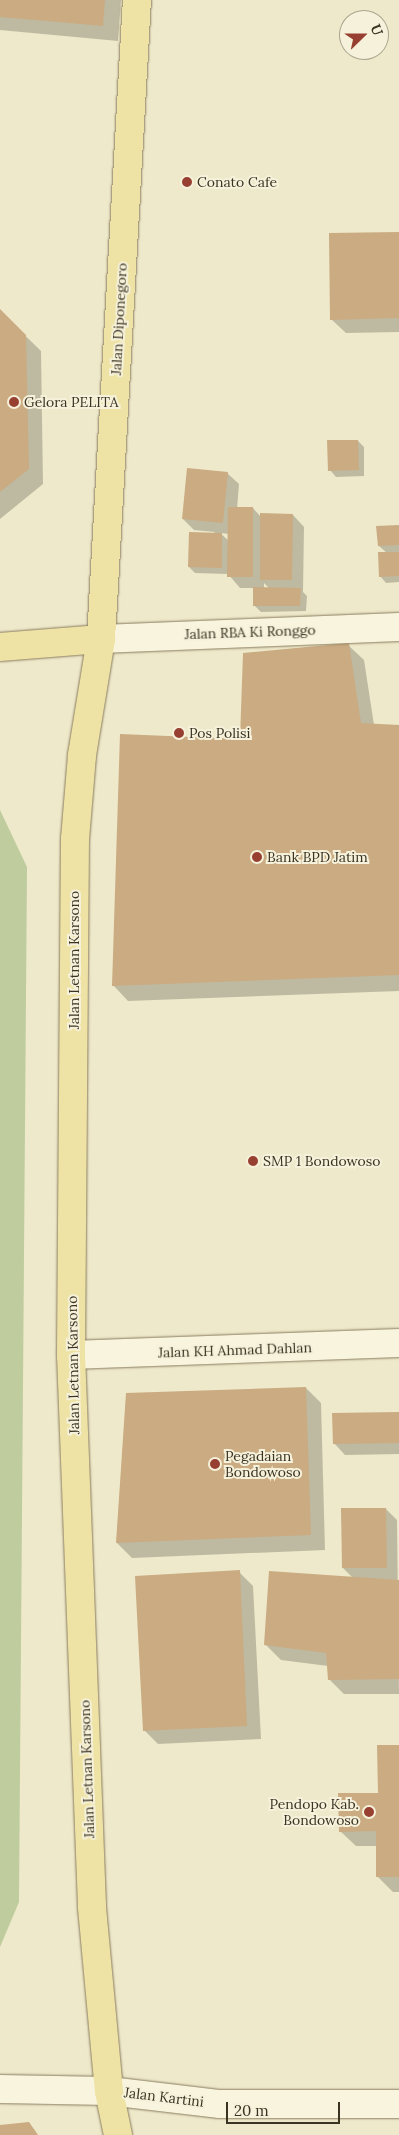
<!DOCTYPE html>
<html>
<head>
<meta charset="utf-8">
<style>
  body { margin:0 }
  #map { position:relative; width:399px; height:2135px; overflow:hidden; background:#eee9ca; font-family:Lora,serif }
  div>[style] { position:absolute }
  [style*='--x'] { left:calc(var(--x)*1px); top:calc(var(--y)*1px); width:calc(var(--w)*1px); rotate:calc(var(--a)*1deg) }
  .green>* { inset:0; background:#bfcc9e }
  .shadow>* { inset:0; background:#0003 }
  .building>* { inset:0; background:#caab82 }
  .roads { filter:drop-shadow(0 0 1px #8a7c5f) drop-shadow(0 0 1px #8a7c5f) }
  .minor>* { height:28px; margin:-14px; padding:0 14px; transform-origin:14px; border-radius:14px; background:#f8f4de }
  .tertiary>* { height:28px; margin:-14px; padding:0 14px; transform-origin:14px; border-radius:14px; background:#f8f4de }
  .secondary>* { height:28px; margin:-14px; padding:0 14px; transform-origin:14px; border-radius:14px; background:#f8f4de }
  .primary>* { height:28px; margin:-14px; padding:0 14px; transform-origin:14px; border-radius:14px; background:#eee3a5 }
  .dots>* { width:14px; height:14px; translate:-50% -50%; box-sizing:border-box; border:2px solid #f5f1da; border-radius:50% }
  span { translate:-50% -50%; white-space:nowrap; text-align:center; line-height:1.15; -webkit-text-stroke:4px #f5f1da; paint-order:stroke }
  .poi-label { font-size:14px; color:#3b3222 }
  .left { translate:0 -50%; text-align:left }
  .right { translate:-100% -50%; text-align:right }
  .street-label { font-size:14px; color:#3b3222 }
  .north { position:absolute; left:339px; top:10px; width:50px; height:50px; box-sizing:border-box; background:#f5f1da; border:1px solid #aba590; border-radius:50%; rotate:68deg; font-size:14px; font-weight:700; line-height:20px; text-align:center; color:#3b3222 }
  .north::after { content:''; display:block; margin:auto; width:18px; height:22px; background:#974031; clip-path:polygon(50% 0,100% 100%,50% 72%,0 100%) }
  .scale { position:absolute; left:226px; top:2102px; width:114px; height:22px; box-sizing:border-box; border:2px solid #3b3222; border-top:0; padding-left:6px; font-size:15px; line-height:18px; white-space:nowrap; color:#3b3222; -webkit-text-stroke:4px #f5f1da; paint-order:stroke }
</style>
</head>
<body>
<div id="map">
  <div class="green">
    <div style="clip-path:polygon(0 810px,27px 867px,19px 1902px,0 1947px)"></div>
  </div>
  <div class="shadow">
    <div style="clip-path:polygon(0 0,121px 0,118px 41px,0 30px)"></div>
    <div style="clip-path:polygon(399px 233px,399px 332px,346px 333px,331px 319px)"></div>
    <div style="clip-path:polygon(0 311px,41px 351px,43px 484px,0 519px)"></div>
    <div style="clip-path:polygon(358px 441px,364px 447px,364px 476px,336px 477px,330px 470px)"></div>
    <div style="clip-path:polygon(evenodd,227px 473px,239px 484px,237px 509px,253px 508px,261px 517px,293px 515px,304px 527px,303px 592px,307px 596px,306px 611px,261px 612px,254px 605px,254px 588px,240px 588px,228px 574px,195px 573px,189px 567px,215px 532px,194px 530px,183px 519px,227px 473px,220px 533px,229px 534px,229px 541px,220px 533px,227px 473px,264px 583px,270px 589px,264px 589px,264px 583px)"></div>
    <div style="clip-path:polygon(399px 526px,399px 582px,386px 583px,380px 576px,387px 553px,379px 546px)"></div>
    <div style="clip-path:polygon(348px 645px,364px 660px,374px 725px,399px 727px,399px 991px,128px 1001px,113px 985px,241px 740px)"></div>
    <div style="clip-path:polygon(306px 1388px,321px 1403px,325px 1550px,132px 1558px,117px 1543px)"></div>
    <div style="clip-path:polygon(399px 1413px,399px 1454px,345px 1455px,334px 1443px)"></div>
    <div style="clip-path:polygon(386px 1509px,397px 1520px,399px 1694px,344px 1694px,329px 1679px,328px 1666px,281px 1660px,266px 1645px,353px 1578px,343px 1568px)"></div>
    <div style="clip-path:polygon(239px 1572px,253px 1586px,261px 1739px,158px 1744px,144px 1730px)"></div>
    <div style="clip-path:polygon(399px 1746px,399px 1892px,393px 1892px,378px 1877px,377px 1846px,356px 1846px,340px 1831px,379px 1794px)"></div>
  </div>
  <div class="building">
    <div style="clip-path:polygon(0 0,105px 0,103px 26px,0 17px)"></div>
    <div style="clip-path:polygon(399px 232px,399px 318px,330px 320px,329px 233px)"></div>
    <div style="clip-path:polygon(0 309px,26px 335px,29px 469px,0 492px)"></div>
    <div style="clip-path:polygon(327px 440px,358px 440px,359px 470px,328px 471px)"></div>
    <div style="clip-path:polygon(187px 468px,228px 472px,223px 523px,182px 519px)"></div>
    <div style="clip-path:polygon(228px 507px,253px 507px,253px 577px,227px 577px)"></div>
    <div style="clip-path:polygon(260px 513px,293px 514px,292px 580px,260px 580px)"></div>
    <div style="clip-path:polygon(399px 525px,399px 545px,378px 546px,376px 526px)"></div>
    <div style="clip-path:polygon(189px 532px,222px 533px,222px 568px,188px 567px)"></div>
    <div style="clip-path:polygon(378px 552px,399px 552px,399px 576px,379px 577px)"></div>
    <div style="clip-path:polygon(253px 587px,301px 588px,300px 606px,253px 606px)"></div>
    <div style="clip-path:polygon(349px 643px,361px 723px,399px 725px,399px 975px,112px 986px,120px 734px,240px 739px,243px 653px)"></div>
    <div style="clip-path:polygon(306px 1387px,311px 1535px,116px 1543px,126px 1393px)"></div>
    <div style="clip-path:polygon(399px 1412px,399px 1443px,333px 1444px,332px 1413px)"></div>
    <div style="clip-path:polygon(341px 1508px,386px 1508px,387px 1568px,342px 1568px)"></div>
    <div style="clip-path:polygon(240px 1570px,247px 1726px,143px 1731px,135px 1576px)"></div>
    <div style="clip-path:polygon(269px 1571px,399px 1580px,399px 1679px,328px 1680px,326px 1653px,264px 1645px)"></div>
    <div style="clip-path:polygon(377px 1745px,399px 1745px,399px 1877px,376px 1877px,376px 1831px,339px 1832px,338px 1793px,378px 1793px)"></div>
    <div style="clip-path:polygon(29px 2122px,38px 2135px,0 2135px,0 2125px)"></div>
  </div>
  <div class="roads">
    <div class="minor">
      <div style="--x:71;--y:1355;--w:328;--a:-2.1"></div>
    </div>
    <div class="tertiary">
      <div style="--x:109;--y:2091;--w:112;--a:6.7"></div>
      <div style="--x:220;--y:2104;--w:179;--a:0"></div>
    </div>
    <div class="secondary">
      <div style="--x:101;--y:639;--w:298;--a:-2.3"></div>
      <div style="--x:0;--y:2089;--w:109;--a:1.1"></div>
    </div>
    <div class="primary">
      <div style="--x:0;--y:647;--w:101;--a:-4.5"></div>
      <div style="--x:118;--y:2135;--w:45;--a:-101.6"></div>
      <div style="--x:109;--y:2091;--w:186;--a:-95.3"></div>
      <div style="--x:92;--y:1906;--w:551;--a:-92.18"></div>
      <div style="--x:71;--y:1355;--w:516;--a:-89.56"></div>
      <div style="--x:75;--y:839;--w:84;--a:-85.2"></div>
      <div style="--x:82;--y:755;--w:118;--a:-80.7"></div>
      <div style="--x:101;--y:639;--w:640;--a:-86.78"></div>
    </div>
  </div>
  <div class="dots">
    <div style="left:187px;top:182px;background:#974031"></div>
    <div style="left:14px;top:402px;background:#974031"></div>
    <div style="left:179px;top:733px;background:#974031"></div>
    <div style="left:257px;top:857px;background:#974031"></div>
    <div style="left:253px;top:1161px;background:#974031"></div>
    <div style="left:215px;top:1464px;background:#974031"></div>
    <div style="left:369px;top:1812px;background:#974031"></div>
  </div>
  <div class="poi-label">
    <span class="left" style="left:197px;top:182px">Conato Cafe</span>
    <span class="left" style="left:24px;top:402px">Gelora PELITA</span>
    <span class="left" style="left:189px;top:733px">Pos Polisi</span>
    <span class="left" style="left:267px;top:857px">Bank BPD Jatim</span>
    <span class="left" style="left:263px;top:1161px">SMP 1 Bondowoso</span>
    <span class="left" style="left:225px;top:1464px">Pegadaian<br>Bondowoso</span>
    <span class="right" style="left:359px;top:1812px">Pendopo Kab.<br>Bondowoso</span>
  </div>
  <div class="street-label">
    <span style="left:119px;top:319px;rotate:-87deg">Jalan Diponegoro</span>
    <span style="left:250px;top:632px;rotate:-2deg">Jalan RBA Ki Ronggo</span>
    <span style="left:74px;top:960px;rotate:-90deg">Jalan Letnan Karsono</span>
    <span style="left:235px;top:1350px;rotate:-2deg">Jalan KH Ahmad Dahlan</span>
    <span style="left:73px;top:1365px;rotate:-91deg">Jalan Letnan Karsono</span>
    <span style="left:87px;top:1769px;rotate:-92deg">Jalan Letnan Karsono</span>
    <span style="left:164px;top:2097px;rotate:7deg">Jalan Kartini</span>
  </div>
  <div class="north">U</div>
  <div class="scale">20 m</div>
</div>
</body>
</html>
